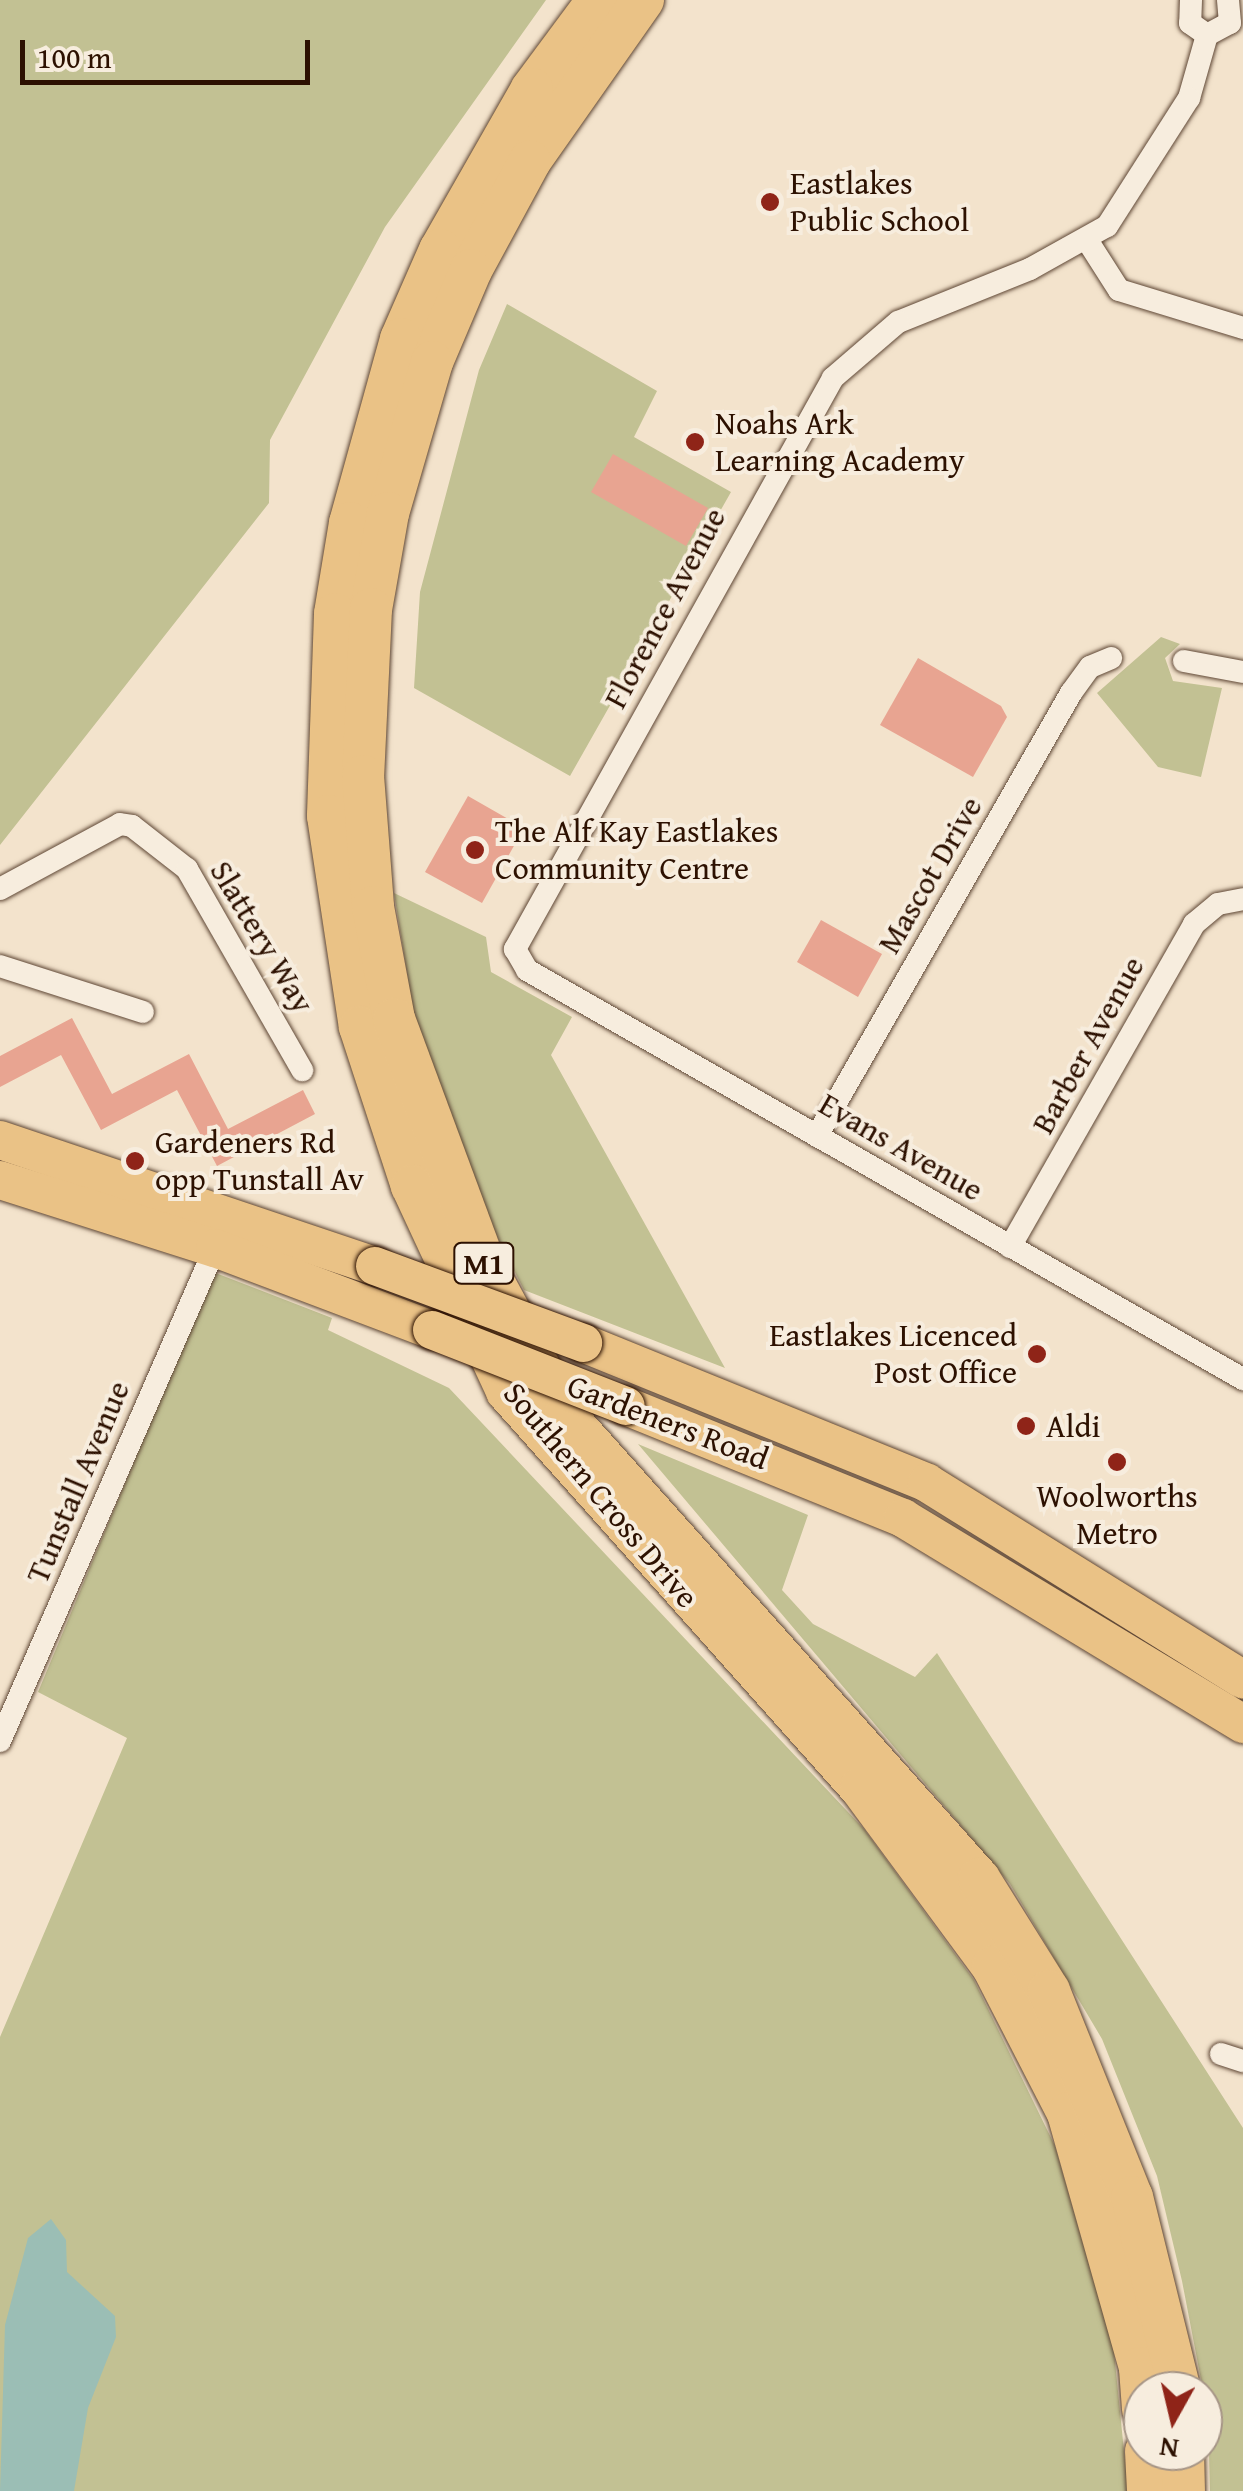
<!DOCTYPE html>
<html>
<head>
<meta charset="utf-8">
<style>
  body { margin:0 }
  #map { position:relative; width:1243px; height:2491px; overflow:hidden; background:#f3e3cc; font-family:"Gentium Book Plus",serif }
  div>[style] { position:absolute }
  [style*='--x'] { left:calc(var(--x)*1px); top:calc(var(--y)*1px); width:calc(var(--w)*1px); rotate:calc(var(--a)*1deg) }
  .green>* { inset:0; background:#c2c193 }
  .water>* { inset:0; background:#9bbeb5 }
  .building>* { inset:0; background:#e8a491 }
  .roads { filter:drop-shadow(0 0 2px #5e4634) drop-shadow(0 0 2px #5e4634) }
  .street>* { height:22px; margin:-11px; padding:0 11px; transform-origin:11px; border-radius:11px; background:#f7edde }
  .primary>* { height:38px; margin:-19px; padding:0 19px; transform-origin:19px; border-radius:19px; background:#eac286 }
  .highway>* { height:42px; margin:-21px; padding:0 21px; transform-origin:21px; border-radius:21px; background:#eac286 }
  .bridges { filter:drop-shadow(0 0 2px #2d1101) drop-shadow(0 0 2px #2d1101) }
  .primary-bridge>* { height:38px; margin:-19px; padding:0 19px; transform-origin:19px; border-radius:19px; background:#eac286 }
  .dots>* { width:28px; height:28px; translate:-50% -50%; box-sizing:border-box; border:5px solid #f7edde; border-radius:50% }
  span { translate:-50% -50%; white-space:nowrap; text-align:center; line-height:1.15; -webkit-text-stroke:8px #f7edde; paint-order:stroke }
  .shield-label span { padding:2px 8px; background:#f7edde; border:2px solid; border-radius:8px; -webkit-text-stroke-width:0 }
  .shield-label { font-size:30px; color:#2d1101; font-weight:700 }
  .poi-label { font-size:32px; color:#2d1101 }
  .left { translate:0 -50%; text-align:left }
  .right { translate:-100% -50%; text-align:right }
  .street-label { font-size:32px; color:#2d1101 }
  .north { position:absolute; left:1123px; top:2371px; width:100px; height:100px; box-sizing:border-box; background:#f7edde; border:2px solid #a69586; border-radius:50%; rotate:188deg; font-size:28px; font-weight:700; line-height:40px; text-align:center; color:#2d1101 }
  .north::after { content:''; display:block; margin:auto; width:35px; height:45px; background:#8f2418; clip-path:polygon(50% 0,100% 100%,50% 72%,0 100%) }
  .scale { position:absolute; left:20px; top:40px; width:290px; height:45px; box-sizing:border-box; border:5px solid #2d1101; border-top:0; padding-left:12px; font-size:30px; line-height:35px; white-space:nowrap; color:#2d1101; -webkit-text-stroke:8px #f7edde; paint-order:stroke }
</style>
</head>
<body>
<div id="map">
  <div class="green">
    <div style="clip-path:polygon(0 0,546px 0,385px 227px,270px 440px,269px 503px,0 845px)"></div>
    <div style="clip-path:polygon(507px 304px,657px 391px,634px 437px,731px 492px,570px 776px,414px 688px,420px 592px,479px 370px)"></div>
    <div style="clip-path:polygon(1161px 637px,1180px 644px,1165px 658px,1173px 681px,1222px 688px,1201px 777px,1158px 767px,1097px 693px)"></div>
    <div style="clip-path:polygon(394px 893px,486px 937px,491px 972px,572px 1017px,551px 1055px,725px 1368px,524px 1290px,486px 1215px,414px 1017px)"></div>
    <div style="clip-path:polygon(213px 1272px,332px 1318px,328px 1330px,449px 1388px,864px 1829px,974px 1980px,1055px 2146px,1114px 2352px,1128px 2491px,0 2491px,0 2037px,127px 1738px,38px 1692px)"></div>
    <div style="clip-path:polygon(638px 1444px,808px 1515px,782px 1590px,813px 1624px,915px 1677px,937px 1653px,1243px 2128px,1243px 2491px,1210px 2491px,1208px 2416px,1182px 2281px,1157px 2176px,1102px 2039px,1010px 1884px)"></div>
  </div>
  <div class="water">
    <div style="clip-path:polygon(51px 2219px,66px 2240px,67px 2272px,115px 2316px,116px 2337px,88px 2408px,74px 2491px,0 2491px,5px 2325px,28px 2238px)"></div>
  </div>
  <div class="building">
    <div style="clip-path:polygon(613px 454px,708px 508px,686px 546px,591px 492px)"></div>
    <div style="clip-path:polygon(918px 658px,1001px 706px,1007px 717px,973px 777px,880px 725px)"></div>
    <div style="clip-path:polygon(468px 796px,524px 828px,482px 903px,425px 872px)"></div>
    <div style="clip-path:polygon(821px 920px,882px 954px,858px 997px,797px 962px)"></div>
    <div style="clip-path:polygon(72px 1018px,112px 1094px,189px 1054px,228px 1129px,303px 1090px,315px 1114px,217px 1166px,177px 1090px,101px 1130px,61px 1055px,0 1087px,0 1056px)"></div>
  </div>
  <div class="roads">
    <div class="street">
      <div style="--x:1191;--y:0;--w:23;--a:92"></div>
      <div style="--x:1190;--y:23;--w:21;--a:35"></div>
      <div style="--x:1207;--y:35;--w:26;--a:-28"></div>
      <div style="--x:1230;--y:23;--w:23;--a:-95"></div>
      <div style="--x:1207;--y:35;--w:66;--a:105.9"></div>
      <div style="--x:1189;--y:98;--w:152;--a:122.6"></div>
      <div style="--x:1107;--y:226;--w:88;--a:150.8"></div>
      <div style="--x:1030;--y:269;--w:142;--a:158.1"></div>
      <div style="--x:898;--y:322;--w:86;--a:139.3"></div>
      <div style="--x:833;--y:378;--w:654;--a:119.11"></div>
      <div style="--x:515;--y:949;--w:24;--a:60"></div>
      <div style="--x:527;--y:970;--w:825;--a:29.74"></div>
      <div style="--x:1087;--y:240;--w:59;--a:57.4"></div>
      <div style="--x:1119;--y:290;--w:130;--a:17"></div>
      <div style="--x:1184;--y:661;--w:60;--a:10.6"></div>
      <div style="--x:0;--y:889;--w:136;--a:-28.4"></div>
      <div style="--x:120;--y:824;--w:12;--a:9"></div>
      <div style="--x:132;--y:826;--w:70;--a:38"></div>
      <div style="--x:187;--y:869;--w:232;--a:60.2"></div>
      <div style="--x:0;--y:966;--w:150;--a:17.8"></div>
      <div style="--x:817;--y:1136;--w:511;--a:-60.17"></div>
      <div style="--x:1071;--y:693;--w:32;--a:-54"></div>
      <div style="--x:1090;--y:667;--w:23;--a:-23"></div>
      <div style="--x:1010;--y:1247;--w:372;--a:-60.3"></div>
      <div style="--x:1194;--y:924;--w:31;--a:-40"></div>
      <div style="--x:1218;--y:904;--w:25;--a:-11"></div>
      <div style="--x:0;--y:1741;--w:538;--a:-66.44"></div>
      <div style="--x:1221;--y:2054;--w:23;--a:18"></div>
    </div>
    <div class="primary">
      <div style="--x:0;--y:1140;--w:396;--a:18.6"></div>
      <div style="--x:0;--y:1180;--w:225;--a:17.6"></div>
      <div style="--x:215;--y:1248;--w:232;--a:20.7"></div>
      <div style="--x:583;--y:1343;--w:371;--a:22.1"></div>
      <div style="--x:927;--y:1483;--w:372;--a:31.9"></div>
      <div style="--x:626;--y:1406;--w:299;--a:22"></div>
      <div style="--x:903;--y:1518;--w:398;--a:31.2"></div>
    </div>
    <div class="highway">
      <div style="--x:598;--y:0;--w:111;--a:126.6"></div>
      <div style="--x:532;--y:89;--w:185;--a:119.7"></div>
      <div style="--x:440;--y:250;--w:97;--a:113.7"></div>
      <div style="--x:401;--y:339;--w:191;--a:105.5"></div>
      <div style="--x:350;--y:523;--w:92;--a:99.4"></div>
      <div style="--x:335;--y:614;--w:202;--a:92"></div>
      <div style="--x:328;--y:816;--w:213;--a:81.4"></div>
      <div style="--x:360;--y:1027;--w:167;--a:71.9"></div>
      <div style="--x:412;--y:1186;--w:226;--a:65.1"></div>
      <div style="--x:507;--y:1391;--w:532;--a:48.28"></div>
      <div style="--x:861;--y:1788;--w:222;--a:53.6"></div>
      <div style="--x:993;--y:1967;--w:164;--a:62.8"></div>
      <div style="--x:1068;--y:2113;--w:265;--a:74.2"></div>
      <div style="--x:1140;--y:2368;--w:41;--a:85.8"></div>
      <div style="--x:643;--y:0;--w:197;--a:125.1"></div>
      <div style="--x:530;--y:161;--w:124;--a:118.4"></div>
      <div style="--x:471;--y:270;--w:100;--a:113"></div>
      <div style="--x:432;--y:362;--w:157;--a:106.2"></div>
      <div style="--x:388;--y:513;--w:97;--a:100"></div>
      <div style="--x:371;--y:609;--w:167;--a:92.7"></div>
      <div style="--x:363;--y:776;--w:131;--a:85.6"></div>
      <div style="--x:373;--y:907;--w:114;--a:79.4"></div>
      <div style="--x:394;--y:1019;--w:268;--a:69.7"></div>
      <div style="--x:487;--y:1270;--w:165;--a:61.7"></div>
      <div style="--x:565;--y:1415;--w:622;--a:48.26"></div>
      <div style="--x:979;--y:1879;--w:132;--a:58"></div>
      <div style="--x:1049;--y:1991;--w:222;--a:68.1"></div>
      <div style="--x:1132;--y:2197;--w:200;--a:76.1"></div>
      <div style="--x:1146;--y:2451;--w:40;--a:87.1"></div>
      <div style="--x:1183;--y:2451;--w:40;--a:88.6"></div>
    </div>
  </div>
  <div class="bridges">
    <div class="primary-bridge">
      <div style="--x:375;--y:1266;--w:222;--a:20.3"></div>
      <div style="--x:432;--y:1330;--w:208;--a:21.4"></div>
    </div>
  </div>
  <div class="dots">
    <div style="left:770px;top:202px;background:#8f2418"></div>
    <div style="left:695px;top:442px;background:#8f2418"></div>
    <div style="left:475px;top:850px;background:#8f2418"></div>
    <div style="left:135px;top:1161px;background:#8f2418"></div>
    <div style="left:1037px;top:1354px;background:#8f2418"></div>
    <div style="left:1026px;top:1426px;background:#8f2418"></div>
    <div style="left:1117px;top:1462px;background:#8f2418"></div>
  </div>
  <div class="shield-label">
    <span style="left:484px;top:1263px">M1</span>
  </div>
  <div class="poi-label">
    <span class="left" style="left:790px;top:202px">Eastlakes<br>Public School</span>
    <span class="left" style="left:715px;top:442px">Noahs Ark<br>Learning Academy</span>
    <span class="left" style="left:495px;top:850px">The Alf Kay Eastlakes<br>Community Centre</span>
    <span class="left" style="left:155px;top:1161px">Gardeners Rd<br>opp Tunstall Av</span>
    <span class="right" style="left:1017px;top:1354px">Eastlakes Licenced<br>Post Office</span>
    <span class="left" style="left:1046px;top:1426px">Aldi</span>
    <span style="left:1117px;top:1515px">Woolworths<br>Metro</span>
  </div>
  <div class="street-label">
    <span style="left:665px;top:608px;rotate:-62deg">Florence Avenue</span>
    <span style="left:930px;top:875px;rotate:-60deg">Mascot Drive</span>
    <span style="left:262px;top:937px;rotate:59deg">Slattery Way</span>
    <span style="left:1088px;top:1045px;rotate:-61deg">Barber Avenue</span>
    <span style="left:901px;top:1147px;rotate:30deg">Evans Avenue</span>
    <span style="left:668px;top:1422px;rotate:21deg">Gardeners Road</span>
    <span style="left:78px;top:1482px;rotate:-67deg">Tunstall Avenue</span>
    <span style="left:601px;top:1495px;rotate:50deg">Southern Cross Drive</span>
  </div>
  <div class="north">N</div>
  <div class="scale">100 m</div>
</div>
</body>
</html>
